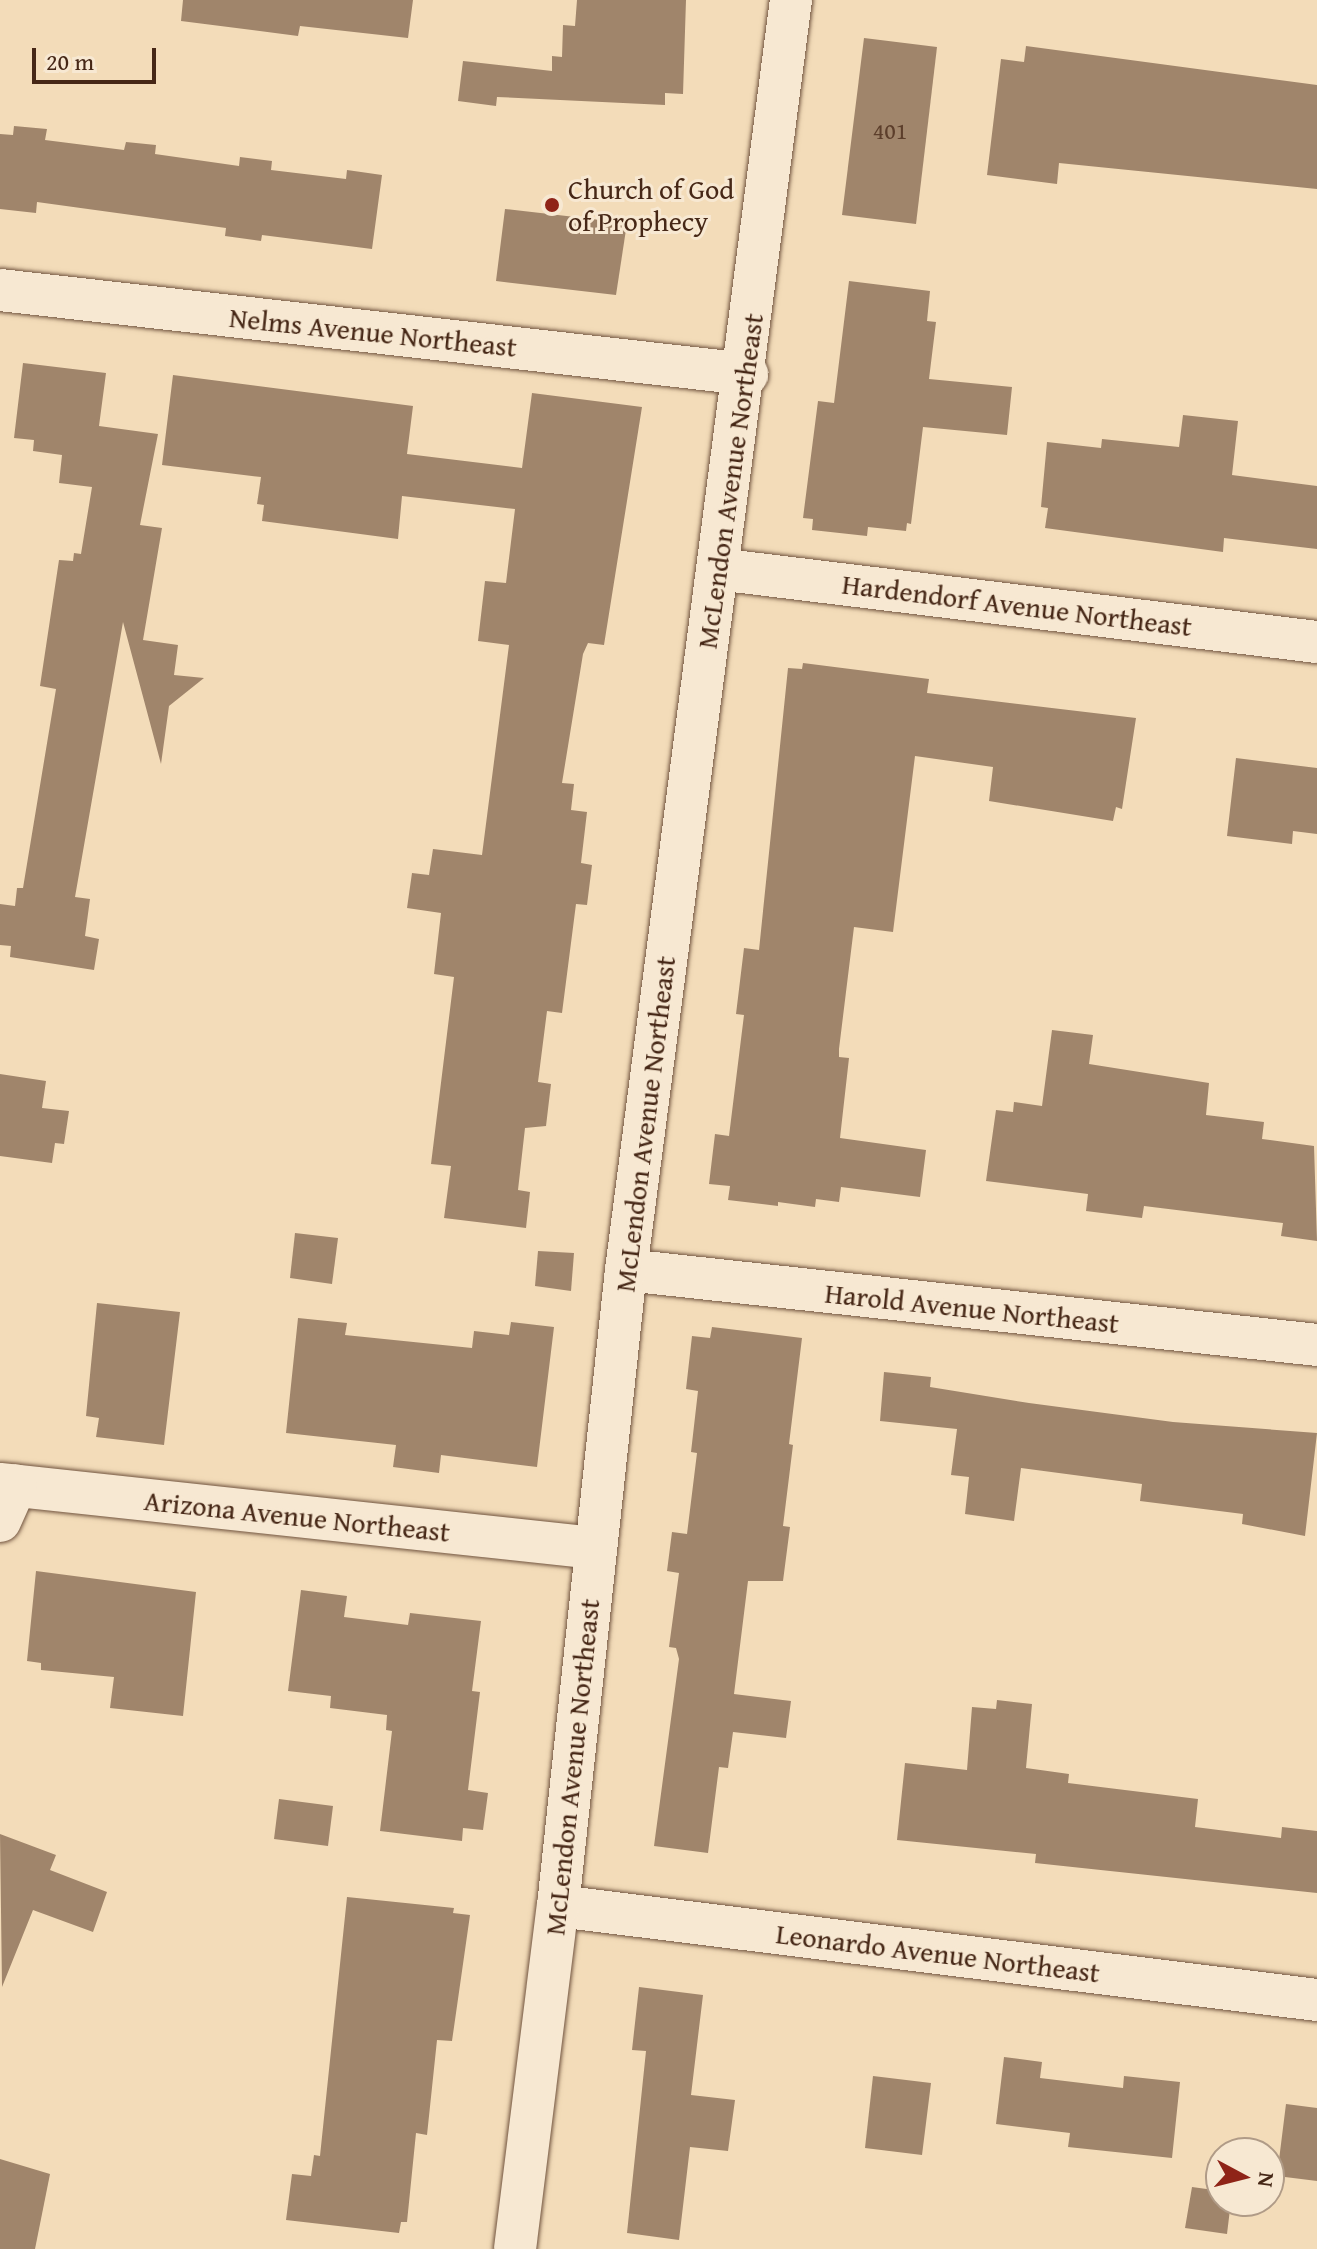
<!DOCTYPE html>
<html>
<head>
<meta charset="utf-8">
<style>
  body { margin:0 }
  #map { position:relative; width:1317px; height:2249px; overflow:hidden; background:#f3dcb9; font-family:"Gentium Book Plus",serif }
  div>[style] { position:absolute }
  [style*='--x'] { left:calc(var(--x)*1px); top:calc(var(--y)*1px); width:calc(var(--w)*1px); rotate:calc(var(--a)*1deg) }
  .building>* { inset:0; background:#a0856b }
  .roads { filter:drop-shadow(0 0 2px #71543f) drop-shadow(0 0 2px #71543f) }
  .minor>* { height:42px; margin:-21px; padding:0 21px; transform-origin:21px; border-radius:21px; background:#f7e8d2 }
  .dots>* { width:22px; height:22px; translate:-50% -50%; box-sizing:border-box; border:4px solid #f7e8d2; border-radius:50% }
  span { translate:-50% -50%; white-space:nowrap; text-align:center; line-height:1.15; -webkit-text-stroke:6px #f7e8d2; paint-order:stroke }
  .number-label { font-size:24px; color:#5c3e2b }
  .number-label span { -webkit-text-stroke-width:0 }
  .poi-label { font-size:28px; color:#462716 }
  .left { translate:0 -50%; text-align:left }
  .street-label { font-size:28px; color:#462716 }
  .north { position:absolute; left:1205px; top:2137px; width:80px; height:80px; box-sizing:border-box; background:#f7e8d2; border:2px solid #b09b87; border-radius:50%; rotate:97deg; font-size:22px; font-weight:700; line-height:32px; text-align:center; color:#462716 }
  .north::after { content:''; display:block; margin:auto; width:28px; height:36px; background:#8f2418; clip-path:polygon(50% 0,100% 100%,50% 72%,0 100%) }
  .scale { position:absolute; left:32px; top:48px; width:124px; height:36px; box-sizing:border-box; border:4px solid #462716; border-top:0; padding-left:10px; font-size:24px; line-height:28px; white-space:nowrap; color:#462716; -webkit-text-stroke:6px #f7e8d2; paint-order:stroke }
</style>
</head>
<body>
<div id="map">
  <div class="building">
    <div style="clip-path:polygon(183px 0,413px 0,408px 38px,300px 26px,298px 36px,181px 21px)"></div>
    <div style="clip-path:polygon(577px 0,686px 0,683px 94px,665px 93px,665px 105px,497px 97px,496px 106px,458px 101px,463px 61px,552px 71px,552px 56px,562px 57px,563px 25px,575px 26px)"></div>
    <div style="clip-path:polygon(864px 38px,937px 47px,916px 224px,842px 215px)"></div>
    <div style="clip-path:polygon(1026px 46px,1317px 85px,1317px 189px,1059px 163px,1057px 184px,987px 175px,1001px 59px,1024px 62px)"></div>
    <div style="clip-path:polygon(14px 126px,47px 129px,45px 140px,124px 150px,126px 142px,156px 145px,155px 154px,239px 166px,240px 157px,272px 161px,271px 170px,346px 179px,347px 170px,382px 175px,372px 249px,262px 235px,261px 241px,225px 236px,226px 228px,37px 202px,36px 213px,0 209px,0 134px,13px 135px)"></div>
    <div style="clip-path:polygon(505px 209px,627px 223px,616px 295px,496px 281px)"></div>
    <div style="clip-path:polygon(849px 281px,930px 291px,927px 321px,936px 322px,929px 379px,1012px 387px,1007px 435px,923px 427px,911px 524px,907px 523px,906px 531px,868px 527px,867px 536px,812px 530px,813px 519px,803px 518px,818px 401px,834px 403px)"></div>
    <div style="clip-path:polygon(23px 363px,106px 373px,99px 426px,158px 434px,140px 525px,162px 528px,143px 640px,178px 645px,174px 675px,204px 678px,169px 706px,161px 764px,123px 622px,75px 897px,90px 899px,85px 936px,99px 939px,94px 970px,10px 957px,11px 946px,0 945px,0 904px,15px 906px,17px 888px,23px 888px,56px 689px,40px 686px,59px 560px,73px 561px,74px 553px,81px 554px,92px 487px,59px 483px,62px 455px,33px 451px,34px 440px,14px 438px)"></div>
    <div style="clip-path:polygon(173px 375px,413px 406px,407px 454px,522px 468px,532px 393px,642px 407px,604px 645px,588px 643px,583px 654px,562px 783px,574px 784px,571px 810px,587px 812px,581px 863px,592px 865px,587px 905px,576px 904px,562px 1013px,547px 1011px,538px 1082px,551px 1084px,546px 1126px,525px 1128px,518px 1190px,530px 1192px,526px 1228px,444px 1218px,451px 1166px,431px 1164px,454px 977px,434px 974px,441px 913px,407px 908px,412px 873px,429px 875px,433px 849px,482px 855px,509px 645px,478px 641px,485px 581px,506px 583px,515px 509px,402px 496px,398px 539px,262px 521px,264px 505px,257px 504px,261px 477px,162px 465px)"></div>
    <div style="clip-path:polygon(1183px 415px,1238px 421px,1232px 475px,1317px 486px,1317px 549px,1224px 538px,1223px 552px,1045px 528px,1048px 508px,1041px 507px,1047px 442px,1101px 448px,1102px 439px,1179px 447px)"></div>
    <div style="clip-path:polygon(803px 663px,929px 679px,927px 693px,1136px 718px,1122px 809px,1116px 807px,1113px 821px,989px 801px,993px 767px,915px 756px,893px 932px,854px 927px,839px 1049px,839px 1057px,849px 1058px,840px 1138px,926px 1150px,920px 1197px,841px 1187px,839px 1202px,816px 1199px,815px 1207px,778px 1202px,778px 1206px,728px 1200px,730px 1186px,709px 1184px,715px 1134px,729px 1136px,744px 1015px,736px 1014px,744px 948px,759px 950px,788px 668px,802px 669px)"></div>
    <div style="clip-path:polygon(1236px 758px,1317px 768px,1317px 834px,1293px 831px,1292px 844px,1227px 836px)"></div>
    <div style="clip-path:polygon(1052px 1030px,1093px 1035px,1089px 1064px,1209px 1083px,1206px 1115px,1264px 1122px,1262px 1139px,1314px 1146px,1317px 1241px,1281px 1236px,1283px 1223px,1144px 1206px,1142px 1218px,1086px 1211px,1088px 1194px,986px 1181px,996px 1110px,1013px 1112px,1014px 1102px,1042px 1106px)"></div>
    <div style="clip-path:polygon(0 1074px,46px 1081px,42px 1108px,69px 1111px,64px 1144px,55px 1143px,52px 1163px,0 1156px)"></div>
    <div style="clip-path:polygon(295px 1233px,338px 1238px,332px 1284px,290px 1278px)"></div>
    <div style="clip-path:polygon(538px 1251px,574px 1253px,571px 1291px,535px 1286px)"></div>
    <div style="clip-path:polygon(97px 1303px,180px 1312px,164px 1445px,96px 1437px,99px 1418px,86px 1416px)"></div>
    <div style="clip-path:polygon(298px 1318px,347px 1323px,345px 1335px,472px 1348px,474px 1331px,509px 1335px,511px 1322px,554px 1327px,537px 1467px,441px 1455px,439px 1473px,393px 1467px,396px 1445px,286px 1433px)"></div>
    <div style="clip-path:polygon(712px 1327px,802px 1338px,789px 1444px,793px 1445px,783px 1526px,790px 1527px,783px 1581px,748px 1581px,734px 1694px,791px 1701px,786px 1738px,733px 1732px,728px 1768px,719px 1767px,708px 1853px,654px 1846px,679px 1659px,676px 1648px,669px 1647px,679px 1573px,667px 1571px,672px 1532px,687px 1534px,697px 1453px,691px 1452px,698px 1391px,686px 1389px,692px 1336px,710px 1338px)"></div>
    <div style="clip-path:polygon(884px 1372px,931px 1377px,930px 1387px,1029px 1403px,1173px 1422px,1317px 1433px,1305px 1536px,1242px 1524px,1243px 1514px,1140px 1501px,1142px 1484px,1021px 1468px,1014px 1521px,965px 1514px,969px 1477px,951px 1475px,957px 1429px,880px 1421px)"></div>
    <div style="clip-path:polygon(36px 1571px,196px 1592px,183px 1716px,110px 1708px,114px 1677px,41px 1670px,41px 1663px,27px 1661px)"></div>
    <div style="clip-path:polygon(301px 1590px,347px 1596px,344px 1617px,408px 1625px,410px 1613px,481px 1621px,472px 1691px,480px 1692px,468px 1790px,488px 1793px,483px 1830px,463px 1828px,462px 1841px,380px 1831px,392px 1731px,386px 1730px,387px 1715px,330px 1708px,331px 1696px,288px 1691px)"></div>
    <div style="clip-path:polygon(997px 1700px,1032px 1704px,1026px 1768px,1069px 1774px,1068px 1783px,1198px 1799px,1195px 1827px,1281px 1838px,1282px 1827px,1317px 1831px,1317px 1893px,1035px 1863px,1036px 1854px,897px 1840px,905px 1763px,967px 1770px,972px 1707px,996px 1709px)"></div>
    <div style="clip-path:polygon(279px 1799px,333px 1806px,328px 1846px,274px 1839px)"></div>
    <div style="clip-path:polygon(0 1834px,56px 1855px,50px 1870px,107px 1892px,93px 1932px,33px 1910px,2px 1987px)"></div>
    <div style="clip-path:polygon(347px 1897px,454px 1908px,453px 1913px,470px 1915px,452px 2041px,437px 2040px,427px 2135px,416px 2133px,407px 2222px,401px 2222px,399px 2233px,286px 2220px,292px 2174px,311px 2176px,314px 2155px,320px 2156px)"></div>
    <div style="clip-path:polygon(639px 1987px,703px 1995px,691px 2095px,735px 2100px,728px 2151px,690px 2147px,679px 2240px,627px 2233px,646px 2051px,632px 2050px)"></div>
    <div style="clip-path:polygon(1004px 2057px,1042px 2062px,1040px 2078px,1123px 2088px,1124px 2076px,1180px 2082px,1172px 2158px,1068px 2147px,1070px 2133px,996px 2124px)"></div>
    <div style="clip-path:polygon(873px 2076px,931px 2083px,922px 2155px,865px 2148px)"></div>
    <div style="clip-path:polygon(1286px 2104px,1317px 2108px,1317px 2181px,1277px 2176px)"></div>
    <div style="clip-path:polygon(0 2159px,50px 2174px,35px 2249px,0 2249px)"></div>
    <div style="clip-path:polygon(1192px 2187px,1221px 2191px,1221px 2201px,1231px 2201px,1227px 2234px,1185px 2228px)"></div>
  </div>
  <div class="roads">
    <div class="minor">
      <div style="--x:0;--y:290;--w:752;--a:6.42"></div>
      <div style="--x:717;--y:569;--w:604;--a:6.94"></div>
      <div style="--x:626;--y:1270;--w:695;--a:6.19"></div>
      <div style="--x:0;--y:1484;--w:597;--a:6.15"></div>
      <div style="--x:0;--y:1521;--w:39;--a:-66"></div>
      <div style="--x:558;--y:1906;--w:765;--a:7.06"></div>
      <div style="--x:515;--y:2249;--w:346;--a:-82.9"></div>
      <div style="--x:558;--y:1906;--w:640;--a:-83.9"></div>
      <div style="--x:626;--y:1270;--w:1281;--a:-82.6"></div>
    </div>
  </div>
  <div class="dots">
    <div style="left:552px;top:205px;background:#8f2418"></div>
  </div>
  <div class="number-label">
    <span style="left:890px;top:131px">401</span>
  </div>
  <div class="poi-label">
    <span class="left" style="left:568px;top:205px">Church of God<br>of Prophecy</span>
  </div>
  <div class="street-label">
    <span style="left:373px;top:332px;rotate:6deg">Nelms Avenue Northeast</span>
    <span style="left:730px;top:481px;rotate:-82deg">McLendon Avenue Northeast</span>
    <span style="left:1017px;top:605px;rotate:7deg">Hardendorf Avenue Northeast</span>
    <span style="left:645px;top:1124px;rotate:-83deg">McLendon Avenue Northeast</span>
    <span style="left:972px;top:1308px;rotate:6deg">Harold Avenue Northeast</span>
    <span style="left:297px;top:1516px;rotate:6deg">Arizona Avenue Northeast</span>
    <span style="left:572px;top:1767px;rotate:-84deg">McLendon Avenue Northeast</span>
    <span style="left:938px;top:1953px;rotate:7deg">Leonardo Avenue Northeast</span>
  </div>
  <div class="north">N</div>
  <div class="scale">20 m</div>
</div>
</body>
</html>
